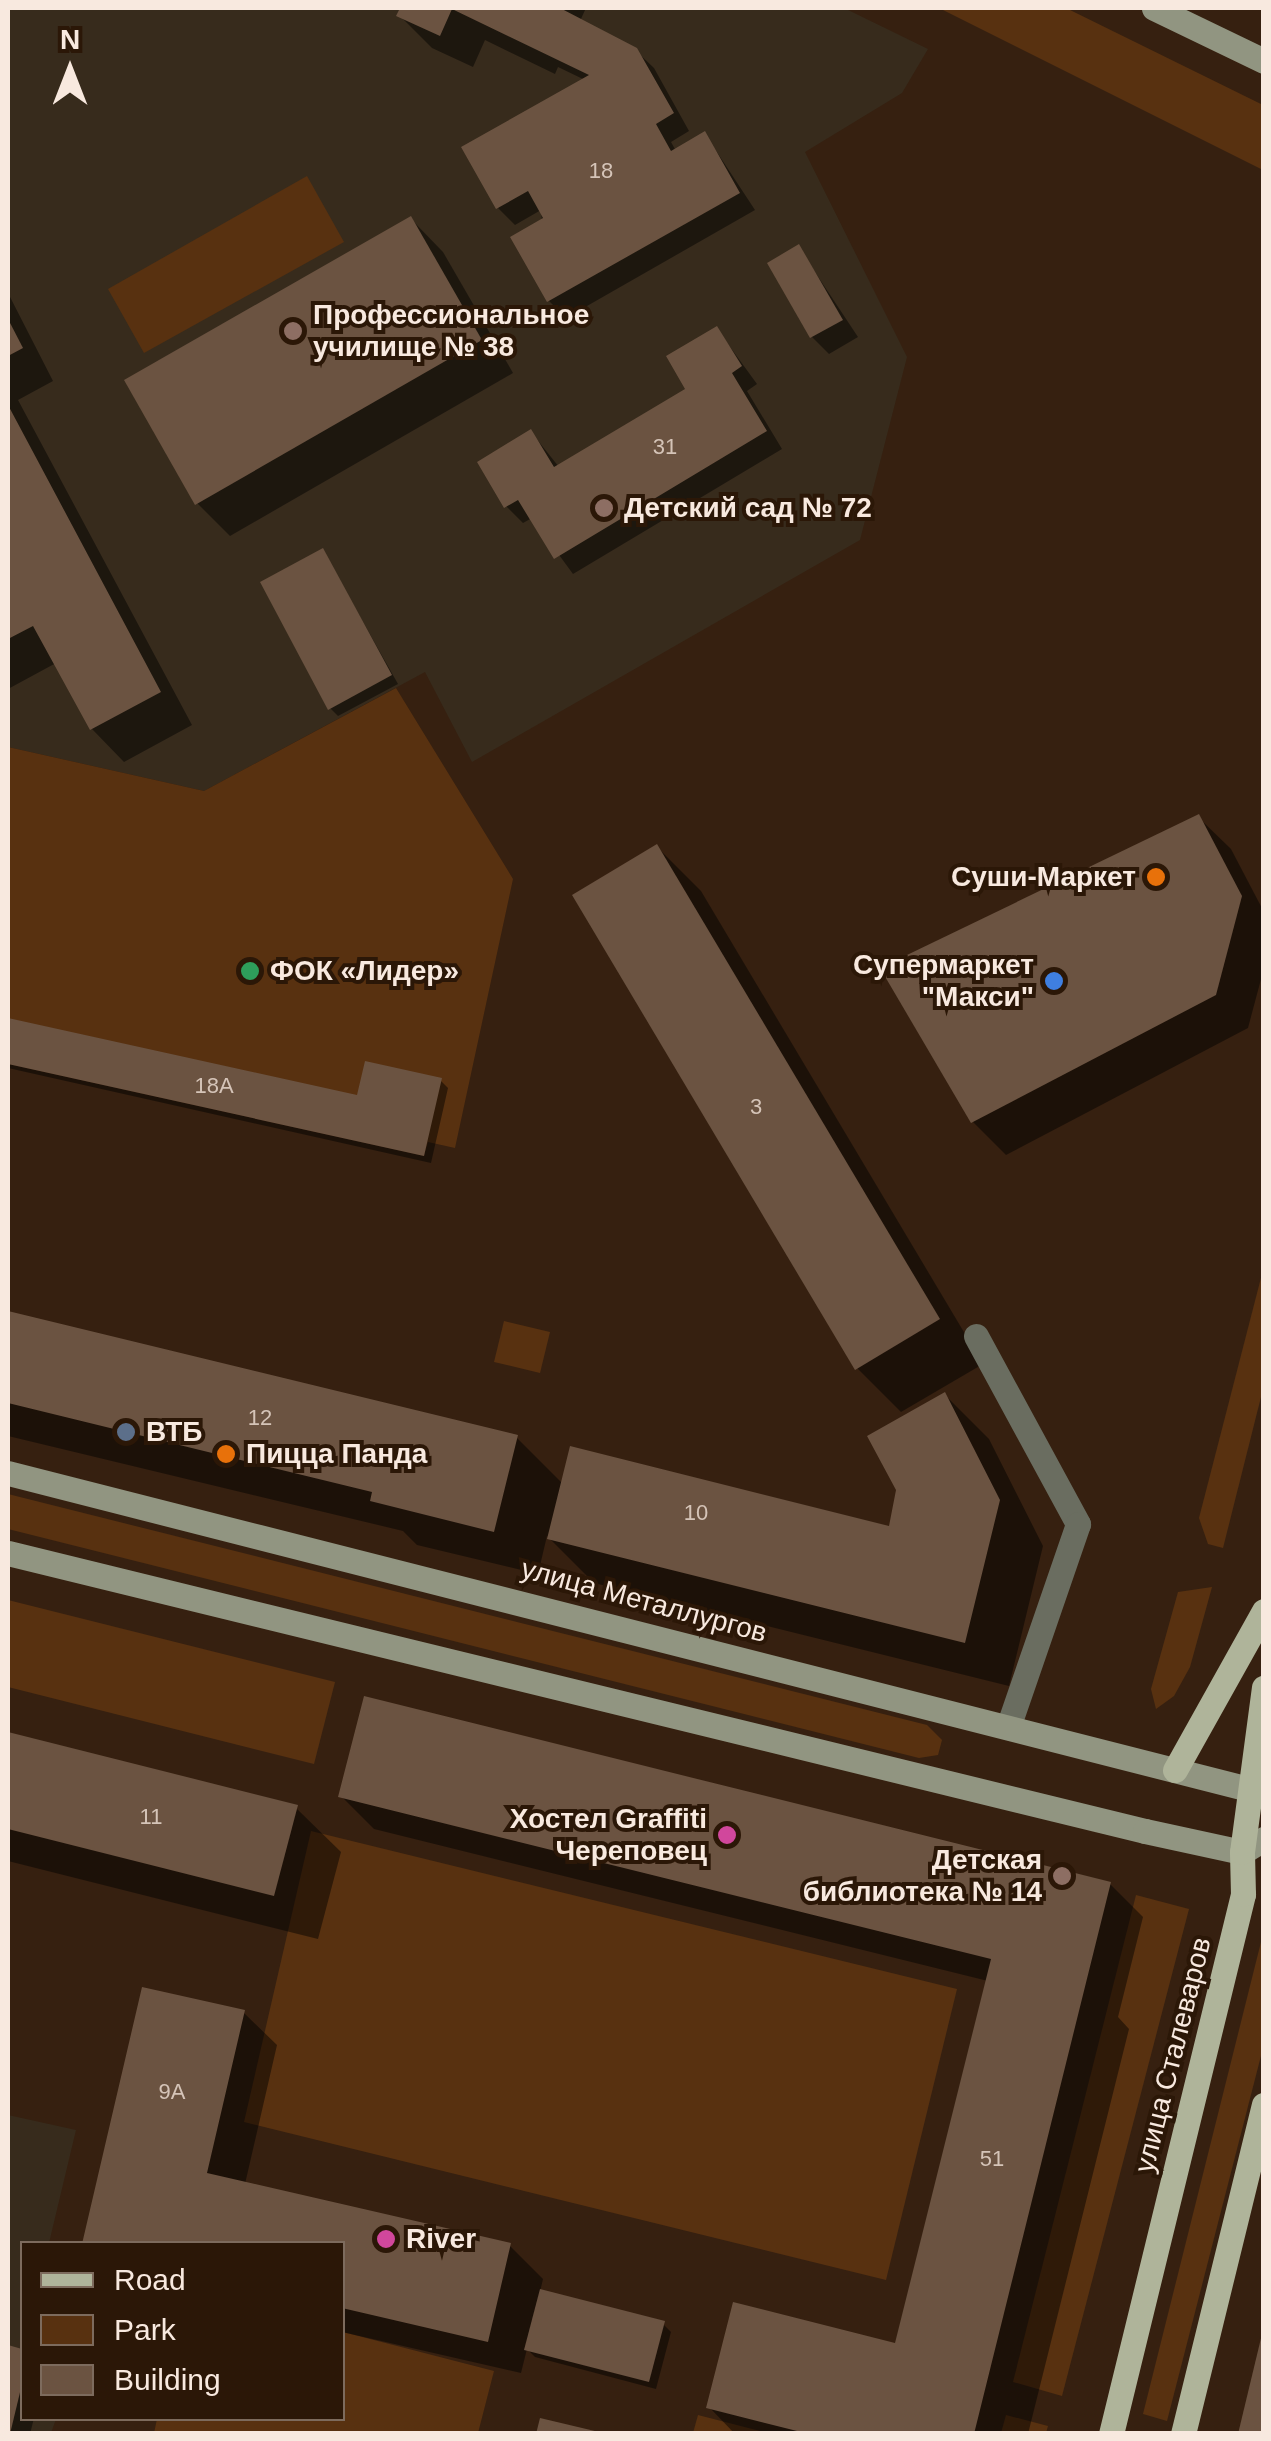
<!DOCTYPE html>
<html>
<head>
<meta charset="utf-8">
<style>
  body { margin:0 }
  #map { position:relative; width:1271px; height:2441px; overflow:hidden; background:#362010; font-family:Arial,sans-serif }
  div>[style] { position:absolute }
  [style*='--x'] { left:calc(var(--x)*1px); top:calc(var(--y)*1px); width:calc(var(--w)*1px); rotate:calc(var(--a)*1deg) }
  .education>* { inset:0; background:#372b1c }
  .green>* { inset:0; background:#583110 }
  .shadow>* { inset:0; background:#0007 }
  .building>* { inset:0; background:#6b5341 }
  .street>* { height:25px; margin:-12.5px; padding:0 12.5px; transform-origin:12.5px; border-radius:12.5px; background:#6a6d60 }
  .secondary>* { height:25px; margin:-12.5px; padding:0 12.5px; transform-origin:12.5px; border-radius:12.5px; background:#919581 }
  .primary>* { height:25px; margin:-12.5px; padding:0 12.5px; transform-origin:12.5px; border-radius:12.5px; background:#afb49a }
  .dots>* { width:28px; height:28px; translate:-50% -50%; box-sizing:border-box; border:5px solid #2b1707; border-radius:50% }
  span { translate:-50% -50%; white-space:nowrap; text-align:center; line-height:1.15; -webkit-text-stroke:8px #2b1707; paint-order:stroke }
  .number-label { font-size:22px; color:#d5c4b8 }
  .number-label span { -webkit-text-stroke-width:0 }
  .poi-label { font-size:28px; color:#f8e9df; font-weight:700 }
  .left { translate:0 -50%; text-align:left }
  .right { translate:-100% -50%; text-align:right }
  .street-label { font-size:28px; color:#f8e9df }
  .frame { position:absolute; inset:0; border:10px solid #f8e9df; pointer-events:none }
  .legend { position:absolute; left:20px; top:2241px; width:325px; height:180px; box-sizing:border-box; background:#2b1707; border:2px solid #7d6b5d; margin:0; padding:12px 18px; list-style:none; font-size:30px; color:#f8e9df }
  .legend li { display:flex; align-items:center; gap:20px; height:50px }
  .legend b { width:50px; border:2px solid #7d6b5d }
  .north { position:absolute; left:20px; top:20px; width:100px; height:100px; -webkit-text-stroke:8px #2b1707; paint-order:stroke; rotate:0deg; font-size:28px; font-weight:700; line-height:40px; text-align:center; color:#f8e9df }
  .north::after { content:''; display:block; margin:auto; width:35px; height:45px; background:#f8e9df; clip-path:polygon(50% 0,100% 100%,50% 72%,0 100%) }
</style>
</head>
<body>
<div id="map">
  <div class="education">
    <div style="clip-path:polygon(8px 8px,844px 8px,928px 49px,902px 93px,805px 152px,907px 357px,860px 540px,472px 762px,425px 672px,204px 791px,8px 747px)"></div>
    <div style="clip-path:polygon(8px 2115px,76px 2130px,49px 2243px,22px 2244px,22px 2418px,56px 2419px,51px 2433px,8px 2434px)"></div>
  </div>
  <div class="green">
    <div style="clip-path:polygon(939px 8px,1066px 8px,1263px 105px,1263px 170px)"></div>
    <div style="clip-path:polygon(307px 176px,344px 242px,144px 353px,108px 289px)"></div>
    <div style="clip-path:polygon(396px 688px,513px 879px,455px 1148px,428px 1142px,424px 1156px,8px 1064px,8px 747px,204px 791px)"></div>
    <div style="clip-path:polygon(1263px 1270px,1263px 1389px,1223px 1548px,1208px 1544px,1199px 1518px)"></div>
    <div style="clip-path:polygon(504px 1321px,550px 1332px,540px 1373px,494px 1362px)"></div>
    <div style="clip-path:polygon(8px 1494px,927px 1725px,942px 1740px,938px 1755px,919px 1758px,8px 1529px)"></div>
    <div style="clip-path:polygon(1212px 1587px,1190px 1667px,1174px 1696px,1156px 1709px,1151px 1689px,1178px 1592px)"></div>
    <div style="clip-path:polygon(8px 1600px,335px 1682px,314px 1764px,8px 1687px)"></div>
    <div style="clip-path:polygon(311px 1831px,957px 1989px,886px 2280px,244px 2122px)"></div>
    <div style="clip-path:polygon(1136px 1895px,1189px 1909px,1062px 2396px,1013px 2382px)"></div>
    <div style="clip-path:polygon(1263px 1934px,1263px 2048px,1167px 2421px,1143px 2414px)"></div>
    <div style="clip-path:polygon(343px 2332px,494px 2371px,478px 2433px,154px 2433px,157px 2419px,342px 2418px)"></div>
    <div style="clip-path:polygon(698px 2415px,768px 2433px,693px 2433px)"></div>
    <div style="clip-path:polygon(1006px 2415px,1048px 2426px,1046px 2433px,1001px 2433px)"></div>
  </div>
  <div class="shadow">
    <div style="clip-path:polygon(403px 8px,586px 8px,580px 21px,635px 50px,654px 68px,689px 131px,671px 142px,676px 151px,705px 134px,755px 210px,566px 318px,549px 301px,541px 210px,515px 225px,498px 208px,585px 80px,558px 67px,555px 74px,485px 40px,473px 67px,432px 48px,399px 15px)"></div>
    <div style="clip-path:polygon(411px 219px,443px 252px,513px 373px,230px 536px,197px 503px)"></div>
    <div style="clip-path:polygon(799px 248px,858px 337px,829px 354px,812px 337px)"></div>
    <div style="clip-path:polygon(8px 293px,53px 381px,18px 400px,192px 725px,124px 762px,92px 729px,56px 663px,8px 689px)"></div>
    <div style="clip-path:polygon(717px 329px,757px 384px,747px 391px,782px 449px,573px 574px,532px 518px,523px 523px,506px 506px,531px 432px,559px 467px,689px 389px)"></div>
    <div style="clip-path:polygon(323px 551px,398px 684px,338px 716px,330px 708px)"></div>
    <div style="clip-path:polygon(1198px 817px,1231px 849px,1264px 912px,1264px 968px,1248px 1028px,1006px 1155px,973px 1122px,884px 969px)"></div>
    <div style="clip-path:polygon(657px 847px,701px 891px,983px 1364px,901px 1412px,857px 1368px)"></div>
    <div style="clip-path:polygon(8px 1020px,359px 1098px,440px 1080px,448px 1088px,431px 1163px,8px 1068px)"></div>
    <div style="clip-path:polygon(8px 1313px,516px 1437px,563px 1484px,891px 1529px,945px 1395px,989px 1439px,1043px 1546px,1009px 1686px,594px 1583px,547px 1536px,538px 1574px,417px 1545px,403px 1531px,8px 1436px)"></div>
    <div style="clip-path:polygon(8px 1734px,296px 1808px,341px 1852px,318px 1939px,8px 1861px)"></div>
    <div style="clip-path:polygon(341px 1796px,1110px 1884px,1143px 1917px,1118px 2017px,1129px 2029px,1028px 2434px,735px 2434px,709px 2407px,897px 2346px,988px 1981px,374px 1829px)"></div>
    <div style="clip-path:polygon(244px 2013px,277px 2045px,245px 2184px,510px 2246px,543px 2279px,540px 2292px,663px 2324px,671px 2332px,656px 2389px,535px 2357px,527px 2349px,521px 2373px,342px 2332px,342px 2244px,85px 2244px)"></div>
    <div style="clip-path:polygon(8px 2348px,22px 2352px,22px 2418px,34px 2418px,30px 2434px,8px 2434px)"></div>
  </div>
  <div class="building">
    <div style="clip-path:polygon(400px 8px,560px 8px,637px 48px,674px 113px,656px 124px,671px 151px,705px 131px,740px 193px,547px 302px,510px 237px,543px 218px,528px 191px,496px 209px,461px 147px,589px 75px,452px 9px,440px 36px,396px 16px)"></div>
    <div style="clip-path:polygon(411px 216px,482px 340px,195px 505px,124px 380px)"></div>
    <div style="clip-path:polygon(799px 244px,843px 320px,810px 338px,767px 263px)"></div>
    <div style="clip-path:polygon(8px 319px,23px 348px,8px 356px)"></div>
    <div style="clip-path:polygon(717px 326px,742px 366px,732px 373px,767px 431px,554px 559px,518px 500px,504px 508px,477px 462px,531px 429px,554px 467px,685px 389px,666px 356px)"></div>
    <div style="clip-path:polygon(8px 405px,161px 692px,90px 730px,33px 626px,8px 639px)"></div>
    <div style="clip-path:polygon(323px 548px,392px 675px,328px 710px,260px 582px)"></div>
    <div style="clip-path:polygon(1199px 814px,1242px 896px,1216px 995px,971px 1123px,880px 968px)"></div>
    <div style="clip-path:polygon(657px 844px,940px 1319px,855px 1370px,572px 895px)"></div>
    <div style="clip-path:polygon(8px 1018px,357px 1095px,365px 1061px,442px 1078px,424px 1156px,8px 1064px)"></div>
    <div style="clip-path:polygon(8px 1311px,518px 1435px,494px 1532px,370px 1501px,372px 1492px,8px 1403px)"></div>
    <div style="clip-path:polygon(945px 1392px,1000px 1500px,965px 1643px,547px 1539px,570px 1446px,889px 1526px,896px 1490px,867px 1436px)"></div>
    <div style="clip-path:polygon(364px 1696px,1111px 1882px,974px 2434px,809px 2434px,706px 2408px,733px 2302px,895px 2343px,991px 1959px,338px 1797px)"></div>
    <div style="clip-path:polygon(8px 1732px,298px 1805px,274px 1896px,8px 1829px)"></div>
    <div style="clip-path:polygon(142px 1987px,245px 2010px,207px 2173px,511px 2243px,488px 2342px,342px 2308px,342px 2244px,82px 2244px)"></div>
    <div style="clip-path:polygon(540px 2289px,665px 2321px,649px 2382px,524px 2350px)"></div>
    <div style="clip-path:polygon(1262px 2334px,1264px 2434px,1238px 2434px)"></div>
    <div style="clip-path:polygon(8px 2345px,22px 2349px,22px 2384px,10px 2434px)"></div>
    <div style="clip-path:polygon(540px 2418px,599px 2432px,599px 2434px,536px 2434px)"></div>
  </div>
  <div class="street">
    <div style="--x:976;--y:1336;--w:214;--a:61.5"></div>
    <div style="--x:1078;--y:1524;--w:215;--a:109"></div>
  </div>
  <div class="secondary">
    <div style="--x:1154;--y:8;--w:122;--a:25.7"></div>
    <div style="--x:8;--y:1473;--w:1296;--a:14.29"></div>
    <div style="--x:8;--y:1553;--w:1170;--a:13.74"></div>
    <div style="--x:1145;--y:1831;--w:99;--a:12.2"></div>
    <div style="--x:1242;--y:1852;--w:26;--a:-31"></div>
  </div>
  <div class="primary">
    <div style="--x:1175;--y:1770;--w:182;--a:-60.8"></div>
    <div style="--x:1111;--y:2434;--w:556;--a:-76.26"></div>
    <div style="--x:1243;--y:1894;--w:42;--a:-91.4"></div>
    <div style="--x:1242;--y:1852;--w:166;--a:-82.4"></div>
    <div style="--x:1183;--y:2434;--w:339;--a:-76.2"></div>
  </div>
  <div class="dots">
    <div style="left:293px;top:331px;background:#8d6e63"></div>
    <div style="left:604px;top:508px;background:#8d6e63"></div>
    <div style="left:1156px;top:877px;background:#e8710a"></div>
    <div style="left:250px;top:971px;background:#2e9e5b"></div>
    <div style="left:1054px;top:981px;background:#3f7fe0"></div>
    <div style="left:126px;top:1432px;background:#5c6f8a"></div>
    <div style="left:226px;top:1454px;background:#e8710a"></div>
    <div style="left:727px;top:1835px;background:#d1479c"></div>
    <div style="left:1062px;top:1876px;background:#8d6e63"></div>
    <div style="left:386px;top:2239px;background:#d1479c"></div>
  </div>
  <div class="number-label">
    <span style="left:601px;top:171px">18</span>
    <span style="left:665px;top:447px">31</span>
    <span style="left:214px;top:1086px">18А</span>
    <span style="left:756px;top:1107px">3</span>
    <span style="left:260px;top:1418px">12</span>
    <span style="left:696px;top:1513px">10</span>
    <span style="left:151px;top:1817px">11</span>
    <span style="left:172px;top:2092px">9А</span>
    <span style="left:992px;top:2159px">51</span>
  </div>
  <div class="poi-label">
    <span class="left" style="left:313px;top:331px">Профессиональное<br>училище № 38</span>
    <span class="left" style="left:624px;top:508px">Детский сад № 72</span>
    <span class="right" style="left:1136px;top:877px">Суши-Маркет</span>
    <span class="right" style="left:1034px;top:981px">Супермаркет<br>"Макси"</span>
    <span class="left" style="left:270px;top:971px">ФОК «Лидер»</span>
    <span class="left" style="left:146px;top:1432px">ВТБ</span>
    <span class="left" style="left:246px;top:1454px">Пицца Панда</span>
    <span class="right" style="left:707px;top:1835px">Хостел Graffiti<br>Череповец</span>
    <span class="right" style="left:1042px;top:1876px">Детская<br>библиотека № 14</span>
    <span class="left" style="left:406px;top:2239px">River</span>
  </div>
  <div class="street-label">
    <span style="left:644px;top:1601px;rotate:15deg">улица Металлургов</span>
    <span style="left:1173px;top:2055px;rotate:-76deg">улица Сталеваров</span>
  </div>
  <div class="frame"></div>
  <ul class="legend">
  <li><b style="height:12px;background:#afb49a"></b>Road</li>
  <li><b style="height:28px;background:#583110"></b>Park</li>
  <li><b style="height:28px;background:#6b5341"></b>Building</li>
  </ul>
  <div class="north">N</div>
</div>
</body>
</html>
